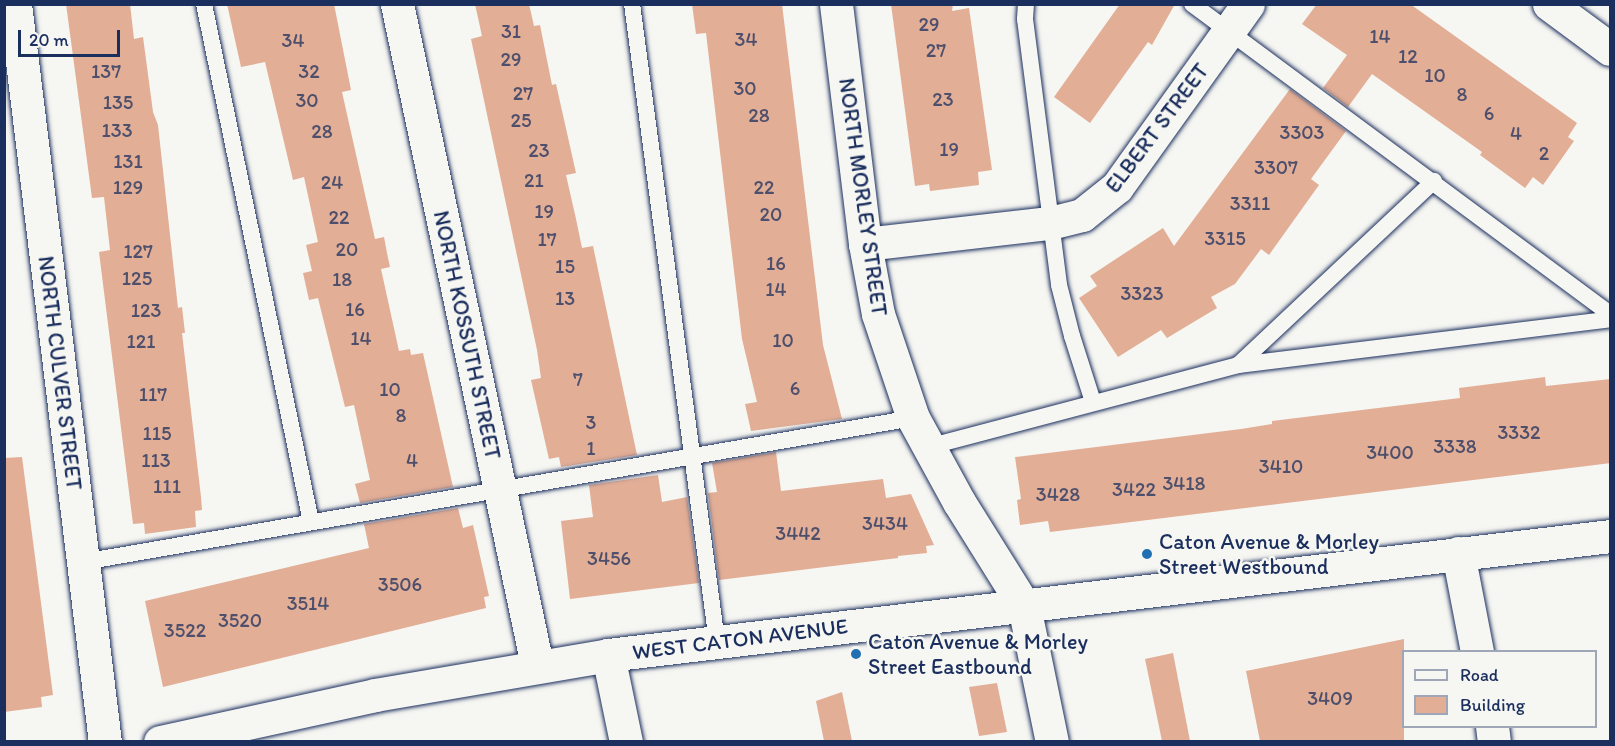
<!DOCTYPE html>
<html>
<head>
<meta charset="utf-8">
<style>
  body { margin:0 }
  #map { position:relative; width:1615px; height:746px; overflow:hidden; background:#f6f6f2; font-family:Itim,sans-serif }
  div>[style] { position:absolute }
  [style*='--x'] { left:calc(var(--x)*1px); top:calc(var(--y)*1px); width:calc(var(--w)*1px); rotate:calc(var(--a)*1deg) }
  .building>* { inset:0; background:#e2ae96 }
  .roads { filter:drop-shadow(0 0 2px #1b2f5e) drop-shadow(0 0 2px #1b2f5e) }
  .lane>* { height:16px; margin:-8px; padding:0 8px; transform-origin:8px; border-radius:8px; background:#f6f6f2 }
  .street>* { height:33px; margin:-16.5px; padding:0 16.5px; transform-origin:16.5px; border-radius:16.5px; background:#f6f6f2 }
  .primary>* { height:33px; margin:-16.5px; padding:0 16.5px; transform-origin:16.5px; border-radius:16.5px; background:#f6f6f2 }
  .dots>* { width:16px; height:16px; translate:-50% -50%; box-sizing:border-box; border:3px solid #f6f6f2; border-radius:50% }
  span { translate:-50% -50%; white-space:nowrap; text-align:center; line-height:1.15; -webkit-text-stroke:5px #f6f6f2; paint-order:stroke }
  .number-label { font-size:20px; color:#4d4f6c }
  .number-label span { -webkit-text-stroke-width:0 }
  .street-label { font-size:22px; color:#1b2f5e }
  .poi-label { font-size:22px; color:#1b2f5e }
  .left { translate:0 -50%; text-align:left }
  .frame { position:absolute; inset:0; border:6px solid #1b2f5e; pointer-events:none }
  .legend { position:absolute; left:1402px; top:650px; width:195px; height:78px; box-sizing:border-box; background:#f6f6f2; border:2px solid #9ea6b7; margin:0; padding:8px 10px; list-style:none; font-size:18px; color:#1b2f5e }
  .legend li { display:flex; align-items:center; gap:12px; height:30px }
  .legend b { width:30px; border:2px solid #9ea6b7 }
  .scale { position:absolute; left:18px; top:30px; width:102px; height:27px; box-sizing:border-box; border:3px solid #1b2f5e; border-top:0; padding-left:8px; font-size:18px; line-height:21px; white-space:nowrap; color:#1b2f5e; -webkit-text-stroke:4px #f6f6f2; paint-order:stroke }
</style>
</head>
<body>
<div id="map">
  <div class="building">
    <div style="clip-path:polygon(66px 4px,130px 4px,134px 39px,143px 37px,153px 112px,158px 125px,178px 308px,182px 307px,185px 333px,182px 333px,201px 497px,202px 510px,195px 511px,196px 527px,145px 534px,144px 523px,133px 524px,99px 252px,110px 250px,104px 197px,92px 198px)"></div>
    <div style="clip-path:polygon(227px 4px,334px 4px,351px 90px,342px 92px,375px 239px,384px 237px,387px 253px,390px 267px,381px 269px,399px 351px,410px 349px,411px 355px,423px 353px,453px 487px,360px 503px,355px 484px,370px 480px,354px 405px,345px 407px,318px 298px,309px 300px,303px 273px,312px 271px,306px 245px,318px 242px,304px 177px,293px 180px,265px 62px,241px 67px)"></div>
    <div style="clip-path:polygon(475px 4px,529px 4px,534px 26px,540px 25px,552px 85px,556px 84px,576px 173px,566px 175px,576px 219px,582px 248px,593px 246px,637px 455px,561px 467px,559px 457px,549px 459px,531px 380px,541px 378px,537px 350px,471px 39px,482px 36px)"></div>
    <div style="clip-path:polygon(692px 4px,782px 4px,823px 345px,842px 419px,751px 431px,745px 404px,757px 402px,742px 339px,706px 33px,696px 34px)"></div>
    <div style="clip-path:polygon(891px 4px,953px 4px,952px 11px,969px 8px,992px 170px,978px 172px,979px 185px,930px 191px,929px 184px,915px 186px)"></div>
    <div style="clip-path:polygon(1120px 4px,1175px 4px,1152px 45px,1148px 42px,1090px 123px,1054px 97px)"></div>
    <div style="clip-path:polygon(1317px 4px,1410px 4px,1577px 123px,1568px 137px,1574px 141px,1543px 185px,1533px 177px,1525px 188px,1480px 155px,1482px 152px,1372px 74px,1348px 107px,1323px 88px,1347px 55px,1302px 24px)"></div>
    <div style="clip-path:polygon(1290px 89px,1346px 131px,1311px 179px,1319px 185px,1269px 255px,1261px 249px,1235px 284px,1211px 297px,1217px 308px,1167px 338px,1161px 330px,1118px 357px,1079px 298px,1097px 286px,1090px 276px,1163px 228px,1174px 246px)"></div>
    <div style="clip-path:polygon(1545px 377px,1546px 386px,1611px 379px,1611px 463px,1050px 532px,1048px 521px,1020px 525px,1017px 500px,1021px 499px,1015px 457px,1241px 429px,1272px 424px,1272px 421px,1460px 398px,1459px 388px)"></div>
    <div style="clip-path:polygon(776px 452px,781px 491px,883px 479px,886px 498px,911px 494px,934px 545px,926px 546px,927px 553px,898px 556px,898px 558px,719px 580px,708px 493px,717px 492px,712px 463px)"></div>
    <div style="clip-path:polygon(22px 457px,53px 695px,41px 697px,42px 707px,4px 712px,4px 458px)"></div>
    <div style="clip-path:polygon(658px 475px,662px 502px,687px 497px,699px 583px,570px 599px,561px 521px,593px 517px,589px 485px)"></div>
    <div style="clip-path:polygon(458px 508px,463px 528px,473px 525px,489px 596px,484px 597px,486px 608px,163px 687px,145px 601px,369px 548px,364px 524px)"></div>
    <div style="clip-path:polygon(1404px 639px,1404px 741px,1260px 741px,1246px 671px)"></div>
    <div style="clip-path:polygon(1173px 653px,1190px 741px,1162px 741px,1145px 659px)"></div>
    <div style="clip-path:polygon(997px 683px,1007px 732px,979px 736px,969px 687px)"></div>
    <div style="clip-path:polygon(842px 692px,852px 741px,824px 741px,816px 701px)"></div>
  </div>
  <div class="roads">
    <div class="lane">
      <div style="--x:204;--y:4;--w:529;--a:78.33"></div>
      <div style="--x:632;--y:4;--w:644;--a:82.41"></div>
      <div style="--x:1026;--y:4;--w:15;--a:94"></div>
      <div style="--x:1025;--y:19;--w:268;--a:82.7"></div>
      <div style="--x:1059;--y:285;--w:53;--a:75.7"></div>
      <div style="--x:1072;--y:336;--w:69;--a:72.3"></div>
      <div style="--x:1192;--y:4;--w:520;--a:36.56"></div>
      <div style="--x:1238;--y:365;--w:269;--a:-43.2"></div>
      <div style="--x:928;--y:447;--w:321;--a:-14.8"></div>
      <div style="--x:1238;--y:365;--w:375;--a:-7"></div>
      <div style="--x:83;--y:562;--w:842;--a:-9.84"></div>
    </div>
    <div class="street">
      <div style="--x:15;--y:4;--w:743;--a:83.05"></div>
      <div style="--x:397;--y:4;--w:676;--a:78.04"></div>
      <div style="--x:836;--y:4;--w:242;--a:83.1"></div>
      <div style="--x:865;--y:244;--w:71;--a:79.5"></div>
      <div style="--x:878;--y:314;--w:110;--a:71.4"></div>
      <div style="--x:913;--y:418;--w:96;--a:61.3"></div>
      <div style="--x:959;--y:502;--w:123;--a:58"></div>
      <div style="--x:1024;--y:606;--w:139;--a:78.4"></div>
      <div style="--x:865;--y:244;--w:186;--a:-6.5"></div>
      <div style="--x:1050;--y:223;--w:33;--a:-14"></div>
      <div style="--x:1082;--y:215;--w:45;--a:-38.7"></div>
      <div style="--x:1117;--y:187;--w:225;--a:-54.4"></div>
      <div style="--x:1458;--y:553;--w:101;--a:79.1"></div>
      <div style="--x:608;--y:655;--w:89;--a:78.3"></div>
      <div style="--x:1492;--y:726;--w:16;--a:83"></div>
      <div style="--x:160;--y:742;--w:220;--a:-12.3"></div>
      <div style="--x:375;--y:695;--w:236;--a:-9.7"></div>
      <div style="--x:608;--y:655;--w:1009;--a:-6.77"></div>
    </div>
    <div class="primary">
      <div style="--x:1549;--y:4;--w:76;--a:36.4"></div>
    </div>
  </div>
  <div class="dots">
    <div style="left:1147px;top:554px;background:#1f6fb2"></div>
    <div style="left:856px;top:654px;background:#1f6fb2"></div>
  </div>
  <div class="number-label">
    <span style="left:929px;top:24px">29</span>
    <span style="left:511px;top:31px">31</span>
    <span style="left:1380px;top:36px">14</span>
    <span style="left:746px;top:39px">34</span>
    <span style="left:293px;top:40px">34</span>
    <span style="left:936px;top:50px">27</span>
    <span style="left:1408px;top:56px">12</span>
    <span style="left:511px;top:59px">29</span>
    <span style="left:106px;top:71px">137</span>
    <span style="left:309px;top:71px">32</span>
    <span style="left:1435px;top:75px">10</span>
    <span style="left:745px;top:88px">30</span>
    <span style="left:523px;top:93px">27</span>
    <span style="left:1462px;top:94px">8</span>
    <span style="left:943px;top:99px">23</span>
    <span style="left:307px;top:100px">30</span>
    <span style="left:118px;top:102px">135</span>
    <span style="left:1489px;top:113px">6</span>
    <span style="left:759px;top:115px">28</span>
    <span style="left:521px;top:120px">25</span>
    <span style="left:117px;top:130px">133</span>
    <span style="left:322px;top:131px">28</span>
    <span style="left:1302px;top:132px">3303</span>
    <span style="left:1516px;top:133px">4</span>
    <span style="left:949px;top:149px">19</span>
    <span style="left:539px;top:150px">23</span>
    <span style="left:1544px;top:153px">2</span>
    <span style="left:128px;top:161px">131</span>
    <span style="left:1276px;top:167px">3307</span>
    <span style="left:534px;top:180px">21</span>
    <span style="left:332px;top:182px">24</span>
    <span style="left:128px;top:187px">129</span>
    <span style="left:764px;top:187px">22</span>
    <span style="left:1250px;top:203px">3311</span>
    <span style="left:544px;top:211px">19</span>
    <span style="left:771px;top:214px">20</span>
    <span style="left:339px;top:217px">22</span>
    <span style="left:1225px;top:238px">3315</span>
    <span style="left:547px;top:239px">17</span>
    <span style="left:347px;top:249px">20</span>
    <span style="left:138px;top:251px">127</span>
    <span style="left:776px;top:263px">16</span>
    <span style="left:565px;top:266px">15</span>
    <span style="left:137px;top:278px">125</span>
    <span style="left:342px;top:279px">18</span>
    <span style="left:776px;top:289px">14</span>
    <span style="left:1142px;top:293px">3323</span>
    <span style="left:565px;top:298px">13</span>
    <span style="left:355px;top:309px">16</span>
    <span style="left:146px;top:310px">123</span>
    <span style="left:361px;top:338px">14</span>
    <span style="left:783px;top:340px">10</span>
    <span style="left:141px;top:341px">121</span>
    <span style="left:578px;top:379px">7</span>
    <span style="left:795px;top:388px">6</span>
    <span style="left:390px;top:389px">10</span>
    <span style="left:153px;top:394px">117</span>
    <span style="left:401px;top:415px">8</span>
    <span style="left:591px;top:422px">3</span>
    <span style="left:1519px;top:432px">3332</span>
    <span style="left:157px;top:433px">115</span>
    <span style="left:1455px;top:446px">3338</span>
    <span style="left:591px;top:448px">1</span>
    <span style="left:1390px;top:452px">3400</span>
    <span style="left:156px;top:460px">113</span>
    <span style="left:412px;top:460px">4</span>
    <span style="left:1281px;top:466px">3410</span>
    <span style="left:1184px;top:483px">3418</span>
    <span style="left:167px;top:486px">111</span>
    <span style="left:1134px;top:489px">3422</span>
    <span style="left:1058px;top:494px">3428</span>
    <span style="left:885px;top:523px">3434</span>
    <span style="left:798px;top:533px">3442</span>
    <span style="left:609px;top:558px">3456</span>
    <span style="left:400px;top:584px">3506</span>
    <span style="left:308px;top:603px">3514</span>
    <span style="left:240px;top:620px">3520</span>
    <span style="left:185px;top:630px">3522</span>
    <span style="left:1330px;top:698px">3409</span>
  </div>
  <div class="street-label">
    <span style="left:1157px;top:128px;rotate:-53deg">ELBERT STREET</span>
    <span style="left:863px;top:197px;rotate:82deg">NORTH MORLEY STREET</span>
    <span style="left:467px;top:335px;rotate:78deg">NORTH KOSSUTH STREET</span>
    <span style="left:60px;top:373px;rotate:83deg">NORTH CULVER STREET</span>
    <span style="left:740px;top:639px;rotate:-7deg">WEST CATON AVENUE</span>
  </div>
  <div class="poi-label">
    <span class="left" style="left:1159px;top:554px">Caton Avenue &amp; Morley<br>Street Westbound</span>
    <span class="left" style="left:868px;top:654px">Caton Avenue &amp; Morley<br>Street Eastbound</span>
  </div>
  <div class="frame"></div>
  <ul class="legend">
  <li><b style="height:8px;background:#f6f6f2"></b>Road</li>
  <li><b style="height:16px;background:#e2ae96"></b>Building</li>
  </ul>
  <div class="scale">20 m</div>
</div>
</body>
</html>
